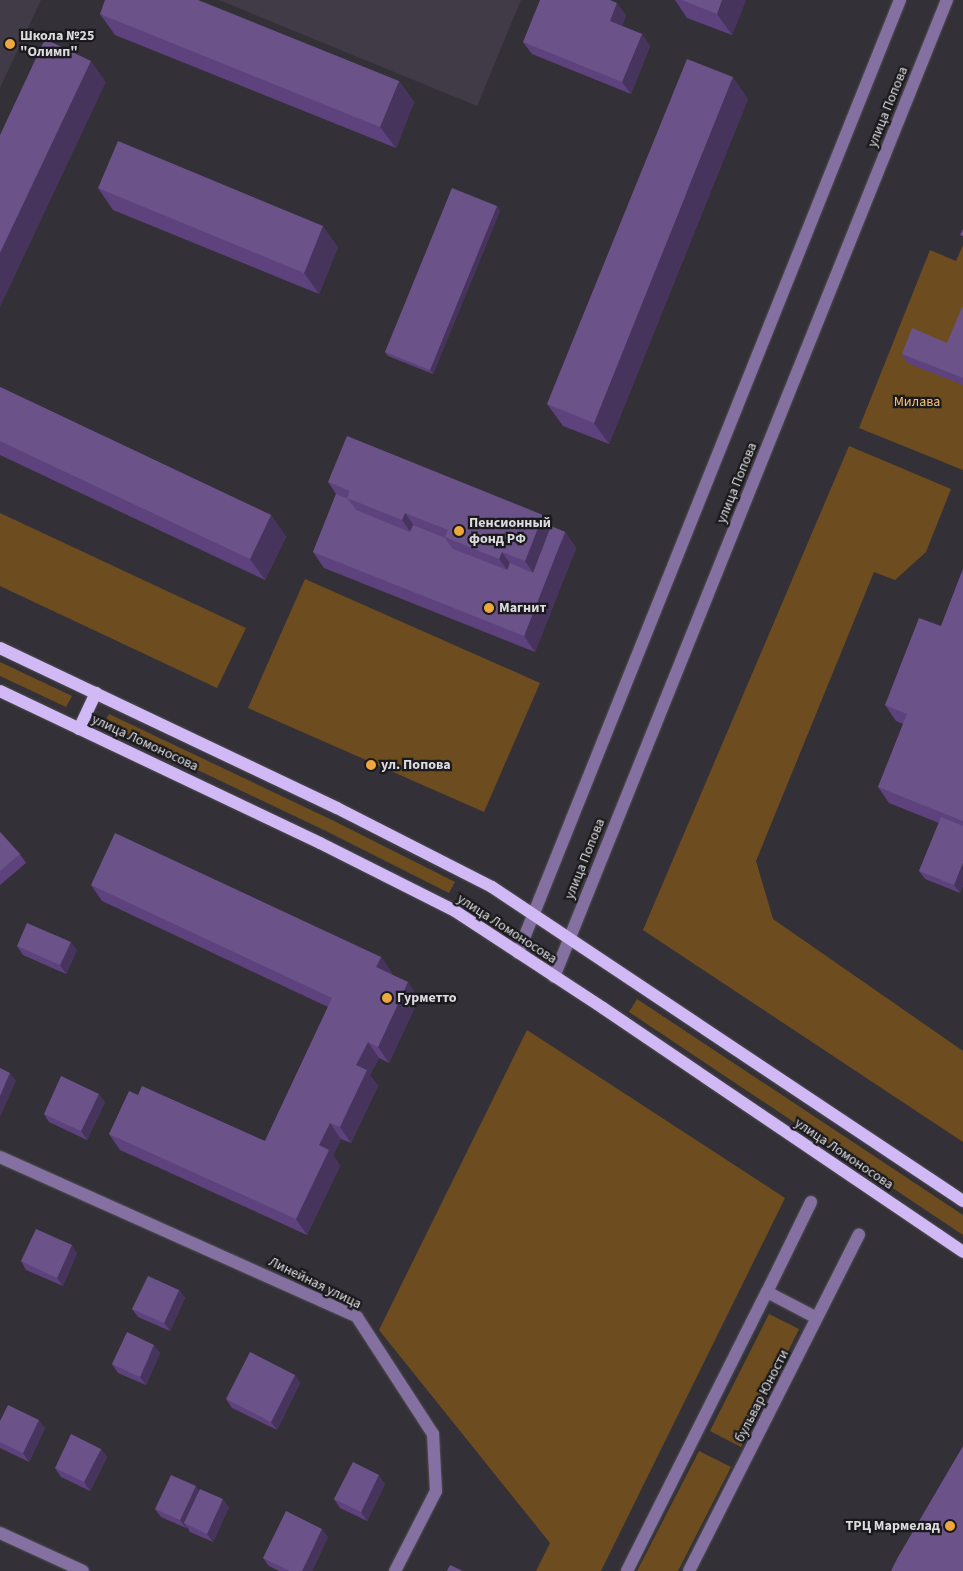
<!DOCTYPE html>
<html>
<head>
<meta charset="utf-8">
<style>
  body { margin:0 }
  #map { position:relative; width:963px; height:1571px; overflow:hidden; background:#333037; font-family:"Source Sans 3",sans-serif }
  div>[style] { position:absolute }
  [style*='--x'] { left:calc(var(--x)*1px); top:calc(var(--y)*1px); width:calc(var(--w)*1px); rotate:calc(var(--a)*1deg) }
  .built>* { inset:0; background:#403b46 }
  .green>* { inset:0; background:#6d4d1f }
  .roads { filter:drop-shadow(0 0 1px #514f55) drop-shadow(0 0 1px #514f55) }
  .minor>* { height:12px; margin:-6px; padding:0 6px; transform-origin:6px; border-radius:6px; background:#8571a1 }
  .major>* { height:12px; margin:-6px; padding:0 6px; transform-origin:6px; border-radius:6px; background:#d1b9f5 }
  .wall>* { inset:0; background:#5e427e }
  .shaded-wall>* { inset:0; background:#47345d }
  .building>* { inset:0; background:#6b5389 }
  .dots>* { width:14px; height:14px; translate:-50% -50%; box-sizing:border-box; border:2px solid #1a191c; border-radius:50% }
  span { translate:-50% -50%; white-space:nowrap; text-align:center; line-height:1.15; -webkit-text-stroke:4.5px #1a191c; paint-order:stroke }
  .poi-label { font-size:14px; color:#dcdbdf; font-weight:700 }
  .left { translate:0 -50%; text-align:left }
  .right { translate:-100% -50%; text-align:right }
  .street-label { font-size:14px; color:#dcdbdf }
  .park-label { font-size:14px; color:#f8c179 }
</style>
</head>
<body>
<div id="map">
  <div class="built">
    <div style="clip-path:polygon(0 0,41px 0,0 88px)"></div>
    <div style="clip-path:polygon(219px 0,521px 0,477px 106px)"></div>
  </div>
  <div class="green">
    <div style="clip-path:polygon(963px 245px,963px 470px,859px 428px,930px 250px,956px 261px)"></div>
    <div style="clip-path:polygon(849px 446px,951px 489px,926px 552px,895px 580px,874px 572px,756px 861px,773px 919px,963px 1051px,963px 1142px,643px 930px)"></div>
    <div style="clip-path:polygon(0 513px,246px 628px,217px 688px,0 586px)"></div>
    <div style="clip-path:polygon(305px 579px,540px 683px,484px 812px,248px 708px)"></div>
    <div style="clip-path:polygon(0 662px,72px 696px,66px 707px,0 676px)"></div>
    <div style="clip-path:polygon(109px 714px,332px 820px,455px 882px,449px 893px,326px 831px,103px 725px)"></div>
    <div style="clip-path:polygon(637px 999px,963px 1215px,963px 1235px,629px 1012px)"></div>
    <div style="clip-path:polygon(527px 1030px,785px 1198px,601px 1571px,536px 1571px,550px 1543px,379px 1330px)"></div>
    <div style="clip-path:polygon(769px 1314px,799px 1329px,741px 1447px,710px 1431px)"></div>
    <div style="clip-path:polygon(699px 1451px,731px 1467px,678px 1571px,637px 1571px)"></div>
  </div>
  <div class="roads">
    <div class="minor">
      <div style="--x:518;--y:953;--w:1027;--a:-68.16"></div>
      <div style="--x:554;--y:977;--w:1053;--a:-68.09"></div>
      <div style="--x:0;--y:1157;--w:391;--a:24.1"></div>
      <div style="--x:357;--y:1317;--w:140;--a:57"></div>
      <div style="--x:433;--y:1434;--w:57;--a:87"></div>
      <div style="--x:436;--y:1491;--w:90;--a:117.1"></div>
      <div style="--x:811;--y:1202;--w:100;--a:116.1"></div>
      <div style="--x:767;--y:1292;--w:56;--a:27.5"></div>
      <div style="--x:0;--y:1533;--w:91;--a:24.6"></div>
      <div style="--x:627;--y:1571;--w:312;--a:-63.4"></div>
      <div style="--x:689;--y:1571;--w:377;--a:-63.2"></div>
    </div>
    <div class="major">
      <div style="--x:0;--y:648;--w:373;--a:25.4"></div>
      <div style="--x:337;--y:808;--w:174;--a:27"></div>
      <div style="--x:492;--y:887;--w:566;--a:33.69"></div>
      <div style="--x:0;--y:691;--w:354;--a:25.4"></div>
      <div style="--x:320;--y:843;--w:151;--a:26.7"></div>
      <div style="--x:455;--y:911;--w:177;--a:33.2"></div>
      <div style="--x:603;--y:1008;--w:435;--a:34.1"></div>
      <div style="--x:79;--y:729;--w:40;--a:-65"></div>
    </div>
  </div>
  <div class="wall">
    <div style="clip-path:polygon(675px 0,746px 0,732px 35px,687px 18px)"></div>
    <div style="clip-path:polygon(100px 14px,399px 81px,414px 102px,396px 148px,115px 35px)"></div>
    <div style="clip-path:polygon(626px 15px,622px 26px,642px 34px,650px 46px,631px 94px,532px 54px,523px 42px)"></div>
    <div style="clip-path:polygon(748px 99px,609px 444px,563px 426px,547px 404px)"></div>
    <div style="clip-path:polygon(98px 188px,338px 247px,319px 294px,113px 210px)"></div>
    <div style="clip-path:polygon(497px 206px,500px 211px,433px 374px,388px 356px,385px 352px)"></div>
    <div style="clip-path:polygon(963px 308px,963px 385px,907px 363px,902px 354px,947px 343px)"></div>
    <div style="clip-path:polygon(0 387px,271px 515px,286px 537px,265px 580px,0 455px)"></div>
    <div style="clip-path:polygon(328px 482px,543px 515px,551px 526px,565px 532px,576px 548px,535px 652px,324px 568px,313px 552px,336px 494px)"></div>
    <div style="clip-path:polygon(963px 569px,963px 885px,960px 893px,925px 879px,919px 871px,939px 823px,889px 803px,878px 787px,903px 724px,896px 721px,885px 705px,941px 626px)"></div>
    <div style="clip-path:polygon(0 832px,20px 854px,26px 863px,0 885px)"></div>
    <div style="clip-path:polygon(91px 885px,381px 957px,392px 973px,391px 974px,419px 998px,389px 1063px,379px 1058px,370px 1075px,378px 1086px,351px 1143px,341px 1139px,333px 1155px,340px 1166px,307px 1235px,120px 1150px,109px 1134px,138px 1095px,265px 1141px,328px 1007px,102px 901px)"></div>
    <div style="clip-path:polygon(17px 946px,77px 950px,66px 974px,23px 955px)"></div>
    <div style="clip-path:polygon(105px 1102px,87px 1140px,49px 1122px,44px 1114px)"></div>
    <div style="clip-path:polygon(77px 1253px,63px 1286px,26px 1270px,21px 1261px)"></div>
    <div style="clip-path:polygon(179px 1290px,185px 1298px,170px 1331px,138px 1317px,132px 1309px)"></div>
    <div style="clip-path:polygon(160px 1353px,146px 1385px,118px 1373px,112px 1364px)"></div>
    <div style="clip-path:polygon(295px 1375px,300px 1383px,277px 1430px,232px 1408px,226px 1399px)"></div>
    <div style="clip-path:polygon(0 1421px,45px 1428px,29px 1462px,0 1448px)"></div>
    <div style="clip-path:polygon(101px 1449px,107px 1457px,90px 1491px,61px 1477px,55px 1468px)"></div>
    <div style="clip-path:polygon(385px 1484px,367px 1521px,340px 1508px,334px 1499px)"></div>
    <div style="clip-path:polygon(199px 1491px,229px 1507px,213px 1542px,190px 1532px,187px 1527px,186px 1528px,161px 1517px,155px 1509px)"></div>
    <div style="clip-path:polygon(328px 1537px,312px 1571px,279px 1571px,269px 1566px,263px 1558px)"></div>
  </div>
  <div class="shaded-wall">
    <div style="clip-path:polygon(722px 0,746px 0,732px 35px,717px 14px)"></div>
    <div style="clip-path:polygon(617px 3px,626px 15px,619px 33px,610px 21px)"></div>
    <div style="clip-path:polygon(642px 34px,650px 46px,631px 94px,622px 82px)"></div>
    <div style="clip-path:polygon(91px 61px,106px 82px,0 307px,0 253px)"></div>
    <div style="clip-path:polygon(733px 77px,748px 99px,609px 444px,594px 423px)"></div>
    <div style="clip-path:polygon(399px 81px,414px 102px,396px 148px,380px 127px)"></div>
    <div style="clip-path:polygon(497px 206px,500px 211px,433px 374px,430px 370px)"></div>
    <div style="clip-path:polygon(323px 226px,338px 247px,319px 294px,304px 273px)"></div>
    <div style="clip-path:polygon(405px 513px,425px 541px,422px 548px,402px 520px)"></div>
    <div style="clip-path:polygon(271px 515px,286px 537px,265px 580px,250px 559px)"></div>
    <div style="clip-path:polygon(543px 515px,562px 541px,565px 532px,576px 548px,535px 652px,524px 636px,543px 587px,525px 561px)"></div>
    <div style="clip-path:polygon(502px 552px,521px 579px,519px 586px,499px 559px)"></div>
    <div style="clip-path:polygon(963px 862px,963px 885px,960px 893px,954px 885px)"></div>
    <div style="clip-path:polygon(71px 942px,77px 950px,66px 974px,60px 965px)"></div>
    <div style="clip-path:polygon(381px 957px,392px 973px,388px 983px,376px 967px)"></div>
    <div style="clip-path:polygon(408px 982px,419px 998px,389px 1063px,378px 1047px)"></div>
    <div style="clip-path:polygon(368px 1042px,379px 1058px,370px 1075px,378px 1086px,351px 1143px,340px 1127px,356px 1065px)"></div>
    <div style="clip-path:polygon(10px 1073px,16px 1081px,0 1117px,0 1096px)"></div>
    <div style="clip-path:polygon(99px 1094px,105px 1102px,87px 1140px,81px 1131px)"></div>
    <div style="clip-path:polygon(330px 1123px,341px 1139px,333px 1155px,340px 1166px,307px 1235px,296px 1219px,319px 1145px)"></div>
    <div style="clip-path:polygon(72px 1245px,77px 1253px,63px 1286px,57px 1278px)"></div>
    <div style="clip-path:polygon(179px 1290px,185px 1298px,170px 1331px,164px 1323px)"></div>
    <div style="clip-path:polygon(154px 1345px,160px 1353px,146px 1385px,140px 1377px)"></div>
    <div style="clip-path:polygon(295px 1375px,300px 1383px,277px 1430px,271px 1422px)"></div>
    <div style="clip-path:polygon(39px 1420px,45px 1428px,29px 1462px,23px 1453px)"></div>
    <div style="clip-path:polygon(101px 1449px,107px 1457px,90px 1491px,84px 1482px)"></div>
    <div style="clip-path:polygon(379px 1475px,385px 1484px,367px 1521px,361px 1512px)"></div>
    <div style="clip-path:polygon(196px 1486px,202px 1494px,184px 1523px,187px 1527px,186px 1528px,180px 1520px)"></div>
    <div style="clip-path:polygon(223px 1499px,229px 1507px,213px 1542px,207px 1534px)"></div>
    <div style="clip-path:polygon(322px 1529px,328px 1537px,312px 1571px,302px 1571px)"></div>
  </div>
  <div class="building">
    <div style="clip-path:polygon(105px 0,198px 0,399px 81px,380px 127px,100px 14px)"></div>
    <div style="clip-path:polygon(540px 0,610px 0,617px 3px,610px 21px,642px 34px,622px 82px,523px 42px)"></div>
    <div style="clip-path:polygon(682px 0,722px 0,717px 14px)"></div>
    <div style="clip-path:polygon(45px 39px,91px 61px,0 253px,0 135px)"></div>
    <div style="clip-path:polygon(687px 59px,733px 77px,594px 423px,547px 404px)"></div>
    <div style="clip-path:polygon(118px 141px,323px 226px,304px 273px,98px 188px)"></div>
    <div style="clip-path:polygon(452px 188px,497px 206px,430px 370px,385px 352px)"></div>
    <div style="clip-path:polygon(963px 229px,963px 236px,960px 235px)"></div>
    <div style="clip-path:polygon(962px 307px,963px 308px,963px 378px,902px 354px,912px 328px,947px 343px)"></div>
    <div style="clip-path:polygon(0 387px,271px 515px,250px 559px,0 441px)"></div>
    <div style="clip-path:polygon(347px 436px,543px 515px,525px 561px,502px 552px,499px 559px,445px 537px,448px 530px,405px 513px,402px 520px,347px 498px,350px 491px,328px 482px)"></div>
    <div style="clip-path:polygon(336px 494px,348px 499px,356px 510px,410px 532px,413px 525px,445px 538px,453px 549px,507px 570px,510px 563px,533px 573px,551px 526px,565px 532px,524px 636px,313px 552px)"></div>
    <div style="clip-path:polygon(963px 569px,963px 821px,878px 787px,907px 714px,885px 705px,919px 618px,941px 626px)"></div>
    <div style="clip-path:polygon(941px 817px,963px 826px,963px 862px,954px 885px,919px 871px)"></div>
    <div style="clip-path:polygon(0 832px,20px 854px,0 871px)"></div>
    <div style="clip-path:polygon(115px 833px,381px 957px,376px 967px,408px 982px,378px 1047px,368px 1042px,356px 1065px,367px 1070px,340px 1127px,330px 1123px,319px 1145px,329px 1150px,296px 1219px,109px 1134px,129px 1091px,138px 1095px,142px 1086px,265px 1141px,332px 998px,91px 885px)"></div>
    <div style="clip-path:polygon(27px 923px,71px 942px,60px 965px,17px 946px)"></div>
    <div style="clip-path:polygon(0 1068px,10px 1073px,0 1096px)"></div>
    <div style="clip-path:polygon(61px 1076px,99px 1094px,81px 1131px,44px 1114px)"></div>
    <div style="clip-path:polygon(36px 1229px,72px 1245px,57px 1278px,21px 1261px)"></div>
    <div style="clip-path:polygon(148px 1276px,179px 1290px,164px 1323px,132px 1309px)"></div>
    <div style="clip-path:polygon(127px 1332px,154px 1345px,140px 1377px,112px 1364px)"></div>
    <div style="clip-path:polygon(250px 1352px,295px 1375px,271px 1422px,226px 1399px)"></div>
    <div style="clip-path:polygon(8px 1405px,39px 1420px,23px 1453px,0 1442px,0 1421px)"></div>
    <div style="clip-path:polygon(71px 1434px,101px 1449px,84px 1482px,55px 1468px)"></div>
    <div style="clip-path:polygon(963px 1446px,963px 1571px,891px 1571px,898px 1557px)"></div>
    <div style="clip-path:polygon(353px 1462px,379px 1475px,361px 1512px,334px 1499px)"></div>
    <div style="clip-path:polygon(171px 1475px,196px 1486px,180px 1520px,155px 1509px)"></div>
    <div style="clip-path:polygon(200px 1489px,223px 1499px,207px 1534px,184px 1523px)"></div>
    <div style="clip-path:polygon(286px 1511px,322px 1529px,302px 1571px,290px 1571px,263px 1558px)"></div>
    <div style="clip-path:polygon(450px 1565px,463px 1571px,447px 1571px)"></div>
  </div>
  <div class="dots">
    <div style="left:10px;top:44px;background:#eea73d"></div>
    <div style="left:459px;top:531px;background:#eea73d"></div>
    <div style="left:489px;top:608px;background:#eea73d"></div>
    <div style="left:371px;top:765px;background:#eea73d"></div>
    <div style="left:387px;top:998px;background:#eea73d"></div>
    <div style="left:950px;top:1526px;background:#eea73d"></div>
  </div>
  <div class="poi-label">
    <span class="left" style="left:20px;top:44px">Школа №25<br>"Олимп"</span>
    <span class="left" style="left:469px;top:531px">Пенсионный<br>фонд РФ</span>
    <span class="left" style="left:499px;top:608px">Магнит</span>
    <span class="left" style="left:381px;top:765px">ул. Попова</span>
    <span class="left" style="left:397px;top:998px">Гурметто</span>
    <span class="right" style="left:940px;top:1526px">ТРЦ Мармелад</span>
  </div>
  <div class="street-label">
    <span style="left:888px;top:107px;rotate:-68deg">улица Попова</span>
    <span style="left:737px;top:483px;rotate:-68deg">улица Попова</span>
    <span style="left:145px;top:743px;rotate:25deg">улица Ломоносова</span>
    <span style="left:585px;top:859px;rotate:-68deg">улица Попова</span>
    <span style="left:507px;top:929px;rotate:33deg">улица Ломоносова</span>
    <span style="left:844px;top:1154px;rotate:34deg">улица Ломоносова</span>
    <span style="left:315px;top:1283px;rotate:26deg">Линейная улица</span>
    <span style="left:762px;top:1396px;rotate:-63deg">бульвар Юности</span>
  </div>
  <div class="park-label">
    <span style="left:917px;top:402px">Милава</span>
  </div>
</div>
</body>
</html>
